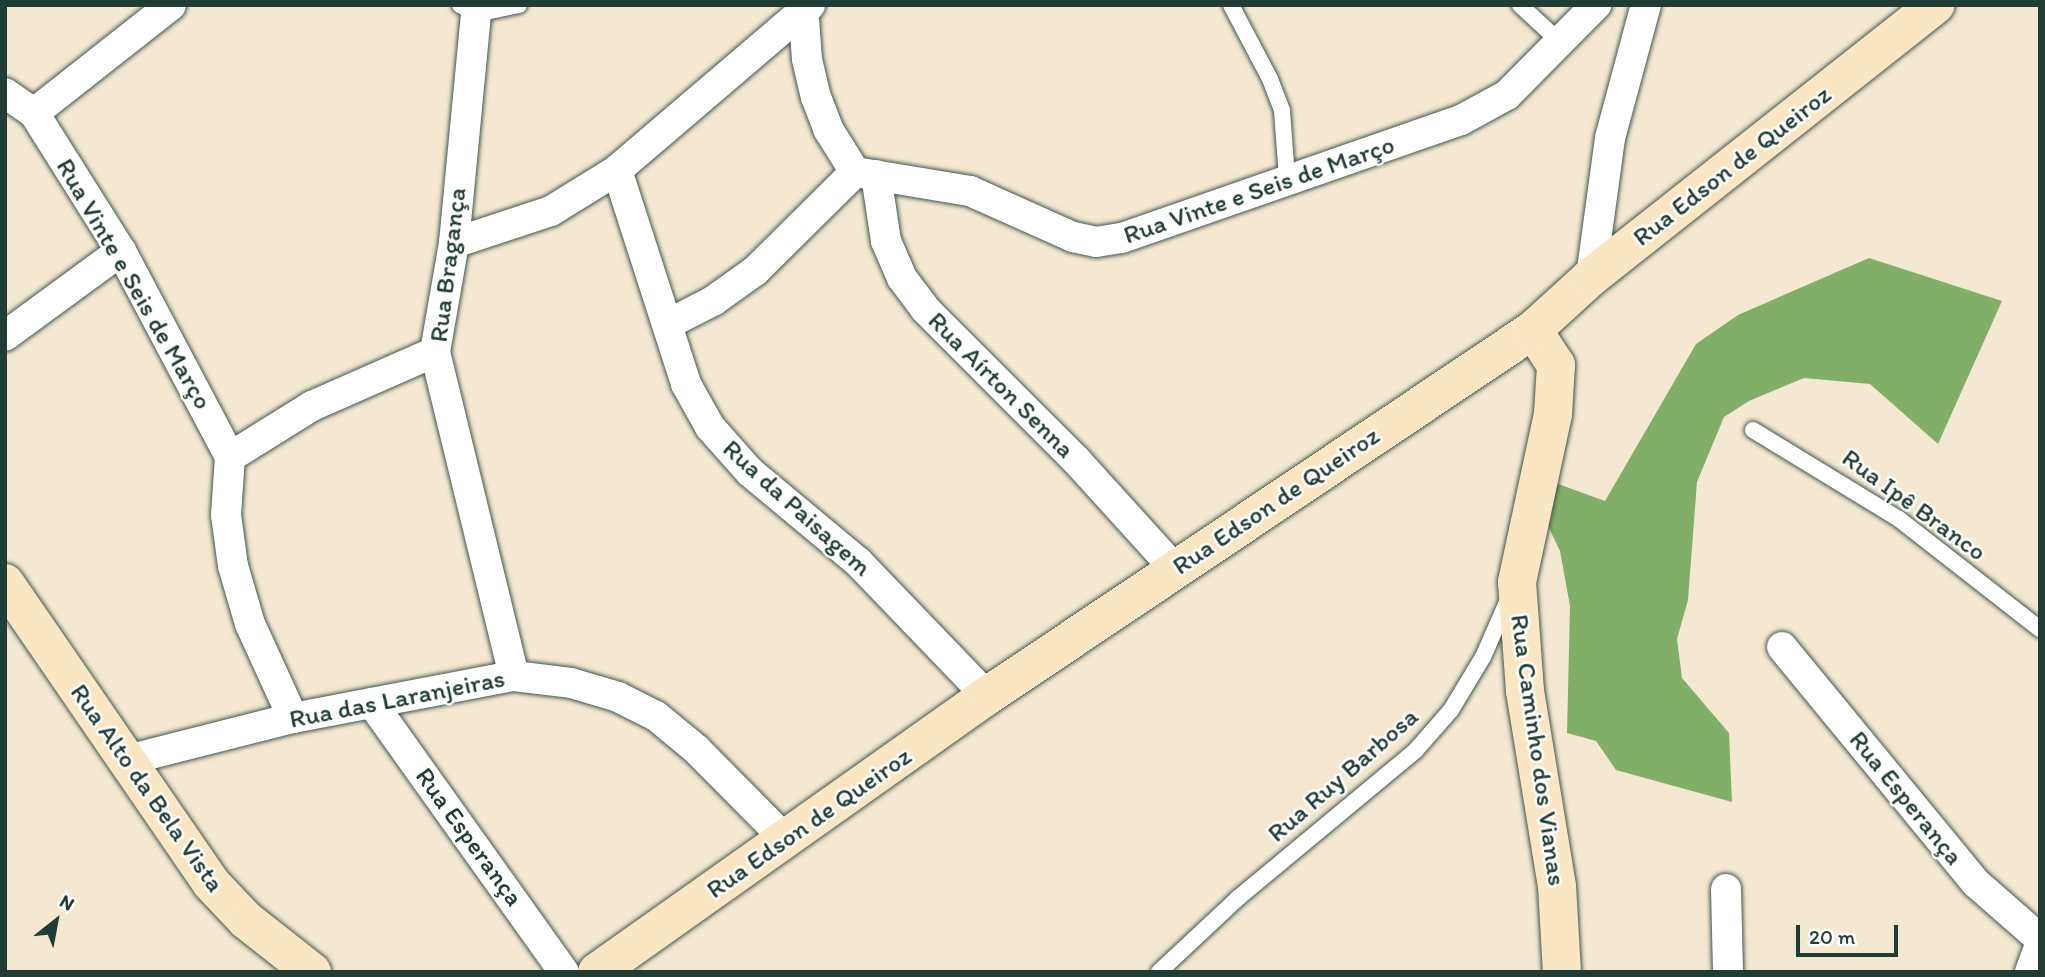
<!DOCTYPE html>
<html>
<head>
<meta charset="utf-8">
<style>
  body { margin:0 }
  #map { position:relative; width:2045px; height:977px; overflow:hidden; background:#f4e8d1; font-family:Itim,sans-serif }
  div>[style] { position:absolute }
  [style*='--x'] { left:calc(var(--x)*1px); top:calc(var(--y)*1px); width:calc(var(--w)*1px); rotate:calc(var(--a)*1deg) }
  .forest>* { inset:0; background:#82af68 }
  .roads { filter:drop-shadow(0 0 2px #3f574c) drop-shadow(0 0 2px #3f574c) }
  .lane>* { height:16px; margin:-8px; padding:0 8px; transform-origin:8px; border-radius:8px; background:#fff }
  .street>* { height:30px; margin:-15px; padding:0 15px; transform-origin:15px; border-radius:15px; background:#fff }
  .secondary>* { height:38px; margin:-19px; padding:0 19px; transform-origin:19px; border-radius:19px; background:#fbe6c4 }
  span { translate:-50% -50%; white-space:nowrap; text-align:center; line-height:1.15; -webkit-text-stroke:5px #fff; paint-order:stroke }
  .street-label { font-size:26px; color:#1f3d34 }
  .frame { position:absolute; inset:0; border:7px solid #1f3d34; pointer-events:none }
  .north { position:absolute; left:21px; top:886px; width:70px; height:70px; -webkit-text-stroke:5px #fff; paint-order:stroke; rotate:31deg; font-size:19px; font-weight:700; line-height:28px; text-align:center; color:#1f3d34 }
  .north::after { content:''; display:block; margin:auto; width:24px; height:32px; background:#1f3d34; clip-path:polygon(50% 0,100% 100%,50% 72%,0 100%) }
  .scale { position:absolute; left:1796px; top:925px; width:102px; height:32px; box-sizing:border-box; border:4px solid #1f3d34; border-top:0; padding-left:9px; font-size:21px; line-height:24px; white-space:nowrap; color:#1f3d34; -webkit-text-stroke:5px #fff; paint-order:stroke }
</style>
</head>
<body>
<div id="map">
  <div class="forest">
    <div style="clip-path:polygon(1869px 258px,2002px 301px,1938px 444px,1870px 384px,1804px 378px,1749px 401px,1724px 417px,1697px 482px,1688px 600px,1677px 639px,1682px 678px,1729px 733px,1732px 802px,1616px 770px,1596px 741px,1567px 733px,1570px 606px,1560px 551px,1549px 528px,1550px 481px,1605px 501px,1696px 344px,1738px 315px)"></div>
  </div>
  <div class="roads">
    <div class="lane">
      <div style="--x:460;--y:5;--w:18;--a:29"></div>
      <div style="--x:476;--y:14;--w:44;--a:-11.8"></div>
      <div style="--x:1231;--y:5;--w:84;--a:62.2"></div>
      <div style="--x:1270;--y:79;--w:34;--a:69"></div>
      <div style="--x:1282;--y:111;--w:66;--a:85.7"></div>
      <div style="--x:1520;--y:5;--w:56;--a:42.8"></div>
      <div style="--x:1753;--y:430;--w:171;--a:31.4"></div>
      <div style="--x:1899;--y:519;--w:179;--a:38"></div>
      <div style="--x:1159;--y:972;--w:108;--a:-43.1"></div>
      <div style="--x:1238;--y:898;--w:231;--a:-39.7"></div>
      <div style="--x:1416;--y:750;--w:53;--a:-48.8"></div>
      <div style="--x:1451;--y:710;--w:62;--a:-58.9"></div>
      <div style="--x:1483;--y:657;--w:62;--a:-66.3"></div>
    </div>
    <div class="street">
      <div style="--x:803;--y:5;--w:54;--a:85.8"></div>
      <div style="--x:807;--y:59;--w:39;--a:77"></div>
      <div style="--x:816;--y:97;--w:34;--a:69"></div>
      <div style="--x:828;--y:129;--w:51;--a:57.9"></div>
      <div style="--x:855;--y:172;--w:117;--a:9.4"></div>
      <div style="--x:970;--y:191;--w:113;--a:24.1"></div>
      <div style="--x:1073;--y:237;--w:24;--a:12"></div>
      <div style="--x:1096;--y:242;--w:26;--a:-9"></div>
      <div style="--x:1122;--y:238;--w:359;--a:-19.2"></div>
      <div style="--x:1461;--y:120;--w:52;--a:-28.5"></div>
      <div style="--x:1507;--y:95;--w:127;--a:-45.3"></div>
      <div style="--x:476;--y:14;--w:230;--a:95.5"></div>
      <div style="--x:454;--y:243;--w:111;--a:99.9"></div>
      <div style="--x:435;--y:352;--w:333;--a:76.3"></div>
      <div style="--x:5;--y:93;--w:35;--a:35"></div>
      <div style="--x:34;--y:113;--w:163;--a:57.8"></div>
      <div style="--x:121;--y:251;--w:233;--a:62.1"></div>
      <div style="--x:34;--y:113;--w:174;--a:-38.2"></div>
      <div style="--x:617;--y:170;--w:225;--a:72.1"></div>
      <div style="--x:686;--y:384;--w:49;--a:60.8"></div>
      <div style="--x:710;--y:427;--w:60;--a:48.4"></div>
      <div style="--x:750;--y:472;--w:141;--a:39.8"></div>
      <div style="--x:858;--y:562;--w:186;--a:46.1"></div>
      <div style="--x:876;--y:175;--w:67;--a:81.4"></div>
      <div style="--x:886;--y:241;--w:40;--a:66.6"></div>
      <div style="--x:902;--y:278;--w:39;--a:53"></div>
      <div style="--x:925;--y:309;--w:214;--a:45"></div>
      <div style="--x:1076;--y:460;--w:146;--a:47.8"></div>
      <div style="--x:454;--y:243;--w:102;--a:-18.3"></div>
      <div style="--x:551;--y:211;--w:78;--a:-31.8"></div>
      <div style="--x:617;--y:170;--w:254;--a:-40.5"></div>
      <div style="--x:1591;--y:277;--w:140;--a:-82.2"></div>
      <div style="--x:1610;--y:138;--w:138;--a:-74.9"></div>
      <div style="--x:668;--y:324;--w:51;--a:-27.1"></div>
      <div style="--x:713;--y:301;--w:52;--a:-35.5"></div>
      <div style="--x:755;--y:271;--w:141;--a:-44.7"></div>
      <div style="--x:5;--y:336;--w:144;--a:-36.2"></div>
      <div style="--x:1782;--y:647;--w:306;--a:50.6"></div>
      <div style="--x:1976;--y:883;--w:85;--a:41.2"></div>
      <div style="--x:372;--y:703;--w:330;--a:54.5"></div>
      <div style="--x:293;--y:718;--w:103;--a:-114.6"></div>
      <div style="--x:250;--y:624;--w:60;--a:-106.3"></div>
      <div style="--x:233;--y:566;--w:51;--a:-97.8"></div>
      <div style="--x:226;--y:515;--w:58;--a:-86.1"></div>
      <div style="--x:230;--y:457;--w:97;--a:-31.9"></div>
      <div style="--x:312;--y:406;--w:134;--a:-23.7"></div>
      <div style="--x:123;--y:761;--w:175;--a:-14.2"></div>
      <div style="--x:293;--y:718;--w:225;--a:-10.8"></div>
      <div style="--x:514;--y:676;--w:57;--a:7"></div>
      <div style="--x:571;--y:683;--w:49;--a:16.6"></div>
      <div style="--x:618;--y:697;--w:42;--a:26.6"></div>
      <div style="--x:656;--y:716;--w:52;--a:39.5"></div>
      <div style="--x:696;--y:749;--w:129;--a:45.3"></div>
      <div style="--x:1726;--y:889;--w:83;--a:88.6"></div>
      <div style="--x:2030;--y:972;--w:30;--a:-70"></div>
    </div>
    <div class="secondary">
      <div style="--x:1533;--y:330;--w:42;--a:56.7"></div>
      <div style="--x:1556;--y:365;--w:49;--a:93.5"></div>
      <div style="--x:1553;--y:414;--w:172;--a:102.1"></div>
      <div style="--x:1517;--y:582;--w:109;--a:85.8"></div>
      <div style="--x:1525;--y:691;--w:198;--a:80.7"></div>
      <div style="--x:1557;--y:886;--w:86;--a:86.7"></div>
      <div style="--x:5;--y:583;--w:364;--a:55.5"></div>
      <div style="--x:211;--y:883;--w:51;--a:46.6"></div>
      <div style="--x:246;--y:920;--w:84;--a:38.2"></div>
      <div style="--x:597;--y:972;--w:478;--a:-35.3"></div>
      <div style="--x:987;--y:696;--w:657;--a:-33.84"></div>
      <div style="--x:1533;--y:330;--w:79;--a:-42.4"></div>
      <div style="--x:1591;--y:277;--w:439;--a:-38.3"></div>
    </div>
  </div>
  <div class="street-label">
    <span style="left:1732px;top:166px;rotate:-38deg">Rua Edson de Queiroz</span>
    <span style="left:1259px;top:190px;rotate:-19deg">Rua Vinte e Seis de Março</span>
    <span style="left:448px;top:265px;rotate:-83deg">Rua Bragança</span>
    <span style="left:134px;top:284px;rotate:60deg">Rua Vinte e Seis de Março</span>
    <span style="left:1001px;top:385px;rotate:45deg">Rua Aírton Senna</span>
    <span style="left:1276px;top:501px;rotate:-34deg">Rua Edson de Queiroz</span>
    <span style="left:1914px;top:505px;rotate:36deg">Rua Ipê Branco</span>
    <span style="left:797px;top:508px;rotate:42deg">Rua da Paisagem</span>
    <span style="left:397px;top:699px;rotate:-11deg">Rua das Laranjeiras</span>
    <span style="left:1538px;top:750px;rotate:82deg">Rua Caminho dos Vianas</span>
    <span style="left:1343px;top:775px;rotate:-41deg">Rua Ruy Barbosa</span>
    <span style="left:147px;top:788px;rotate:55deg">Rua Alto da Bela Vista</span>
    <span style="left:1906px;top:798px;rotate:51deg">Rua Esperança</span>
    <span style="left:809px;top:823px;rotate:-35deg">Rua Edson de Queiroz</span>
    <span style="left:469px;top:837px;rotate:54deg">Rua Esperança</span>
  </div>
  <div class="frame"></div>
  <div class="north">N</div>
  <div class="scale">20 m</div>
</div>
</body>
</html>
